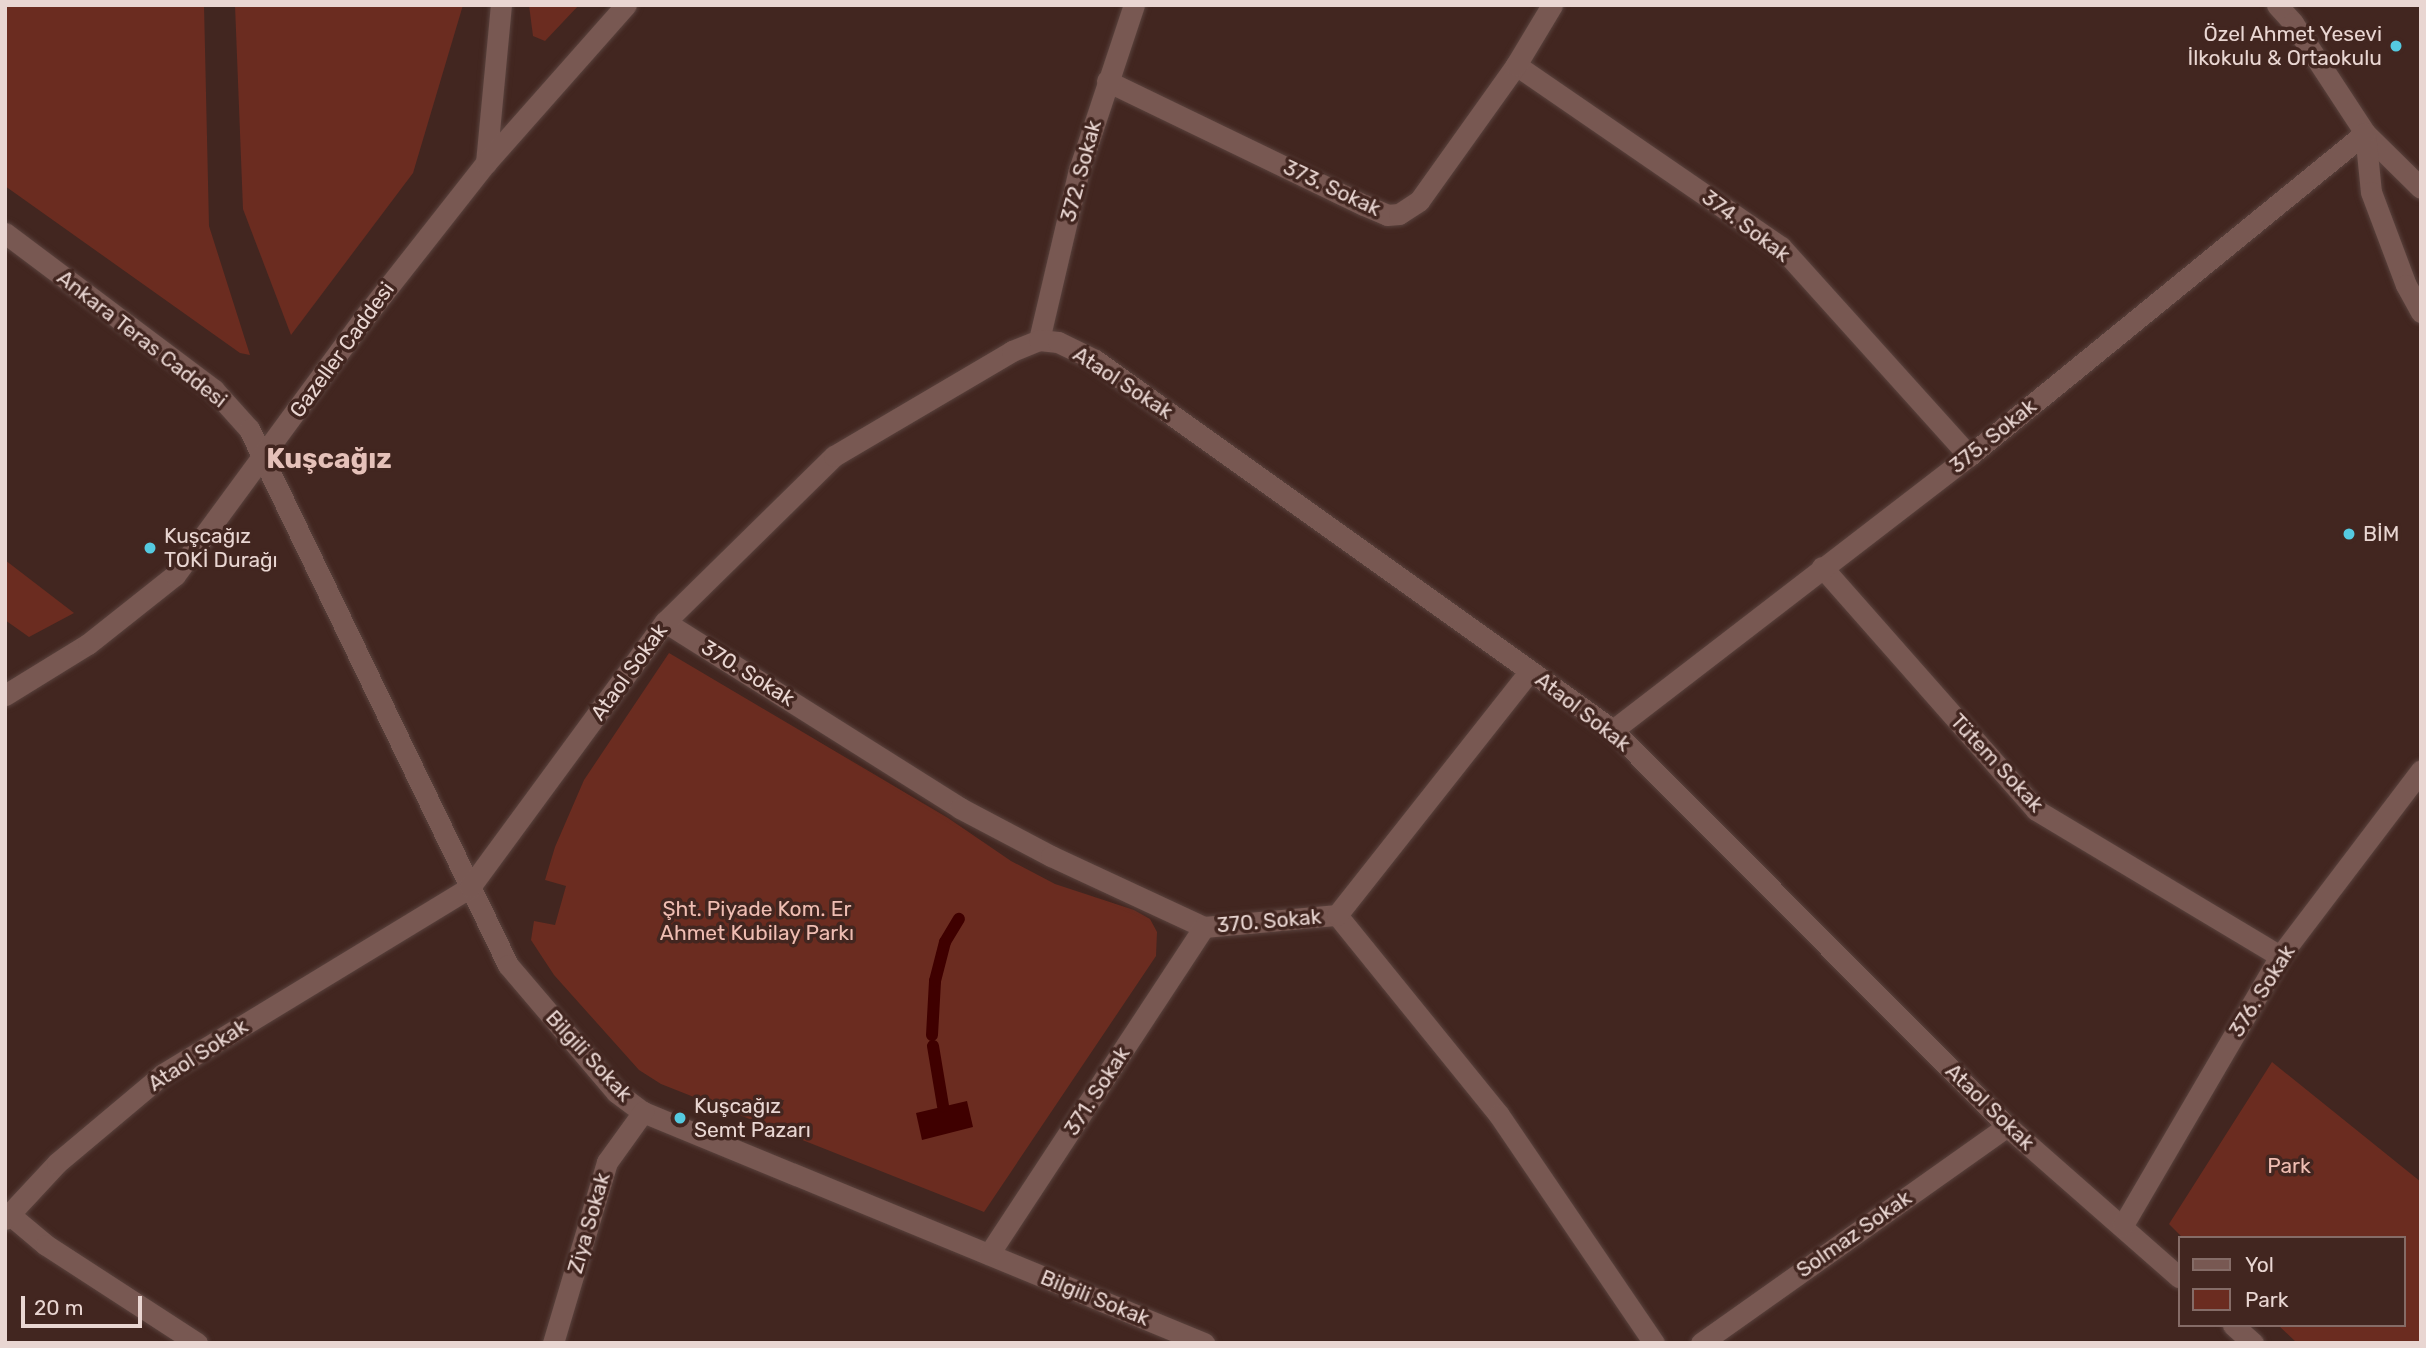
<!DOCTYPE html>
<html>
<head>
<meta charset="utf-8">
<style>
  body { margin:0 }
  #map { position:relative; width:2426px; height:1348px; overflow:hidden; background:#422620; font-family:Rubik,sans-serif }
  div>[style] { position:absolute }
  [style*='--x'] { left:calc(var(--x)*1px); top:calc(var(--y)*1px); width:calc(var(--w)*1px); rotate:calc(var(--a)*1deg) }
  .green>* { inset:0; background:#6b2c20 }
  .water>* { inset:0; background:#3f0000 }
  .stream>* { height:12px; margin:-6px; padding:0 6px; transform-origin:6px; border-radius:6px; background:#3f0000 }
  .roads { filter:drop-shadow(0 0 2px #59423d) drop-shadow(0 0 2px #59423d) }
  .minor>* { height:21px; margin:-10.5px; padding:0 10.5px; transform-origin:10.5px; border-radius:10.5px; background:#785852 }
  .dots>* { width:19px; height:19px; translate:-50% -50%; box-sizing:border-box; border:4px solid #422620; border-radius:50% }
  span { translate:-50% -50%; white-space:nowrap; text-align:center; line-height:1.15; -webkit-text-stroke:7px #422620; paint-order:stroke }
  .poi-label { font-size:21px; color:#e9d6d2 }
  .right { translate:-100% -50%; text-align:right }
  .left { translate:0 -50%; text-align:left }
  .street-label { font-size:21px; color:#e9d6d2 }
  .park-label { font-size:21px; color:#efbdb2 }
  .district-label { font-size:28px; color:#e5c1b9; font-weight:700 }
  .frame { position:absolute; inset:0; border:7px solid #e9d6d2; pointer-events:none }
  .legend { position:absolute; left:2178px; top:1236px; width:228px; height:91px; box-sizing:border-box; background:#422620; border:2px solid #856c67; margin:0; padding:9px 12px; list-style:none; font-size:21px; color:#e9d6d2 }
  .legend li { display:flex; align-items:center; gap:14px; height:35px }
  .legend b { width:35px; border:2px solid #856c67 }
  .scale { position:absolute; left:21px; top:1296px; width:121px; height:32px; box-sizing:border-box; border:4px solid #e9d6d2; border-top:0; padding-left:9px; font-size:21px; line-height:24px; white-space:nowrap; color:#e9d6d2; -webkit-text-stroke:5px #422620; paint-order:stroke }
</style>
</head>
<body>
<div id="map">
  <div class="green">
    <div style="clip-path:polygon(5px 5px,204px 5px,209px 226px,250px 355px,240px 353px,5px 186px)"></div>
    <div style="clip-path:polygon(235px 5px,463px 5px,413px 173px,291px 335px,243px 209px)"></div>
    <div style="clip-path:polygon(529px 5px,579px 5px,545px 41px,533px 36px)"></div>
    <div style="clip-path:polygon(5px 560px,74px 613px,29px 637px,5px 620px)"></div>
    <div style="clip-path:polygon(669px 653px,948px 818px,1011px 861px,1055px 884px,1134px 910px,1150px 919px,1157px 932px,1156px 956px,984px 1212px,661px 1084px,639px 1070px,554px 975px,531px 940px,534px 921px,555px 925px,566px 886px,545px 880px,555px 847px,584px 780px)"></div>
    <div style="clip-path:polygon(2272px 1062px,2421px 1182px,2421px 1343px,2297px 1343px,2278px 1325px,2403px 1325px,2403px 1238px,2183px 1238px,2169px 1224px)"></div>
  </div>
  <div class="water">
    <div style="clip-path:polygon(967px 1101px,973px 1127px,922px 1140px,916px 1113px)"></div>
  </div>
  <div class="stream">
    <div style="--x:932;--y:1035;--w:54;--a:-86.8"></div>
    <div style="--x:935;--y:981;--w:40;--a:-75.6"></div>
    <div style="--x:945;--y:942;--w:27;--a:-59"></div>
    <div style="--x:933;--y:1046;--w:61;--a:80.5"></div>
  </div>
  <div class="roads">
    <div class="minor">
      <div style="--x:2277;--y:5;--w:24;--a:48"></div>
      <div style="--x:2293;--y:23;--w:131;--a:56.8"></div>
      <div style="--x:2365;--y:133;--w:78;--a:44.5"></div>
      <div style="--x:1516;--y:65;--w:321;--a:34.5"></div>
      <div style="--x:1781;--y:247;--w:281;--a:48"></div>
      <div style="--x:1107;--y:81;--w:285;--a:25.8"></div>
      <div style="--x:1364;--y:205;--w:25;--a:23"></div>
      <div style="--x:1387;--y:215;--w:12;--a:-5"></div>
      <div style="--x:1399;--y:214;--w:24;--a:-33"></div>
      <div style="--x:1419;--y:201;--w:167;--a:-54.5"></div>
      <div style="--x:1516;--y:65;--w:70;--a:-59"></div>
      <div style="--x:2365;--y:133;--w:59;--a:84.2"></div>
      <div style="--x:2371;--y:192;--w:99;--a:69.4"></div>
      <div style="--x:2406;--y:285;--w:31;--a:61"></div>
      <div style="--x:486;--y:163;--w:159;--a:-84.6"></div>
      <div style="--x:5;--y:233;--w:261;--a:36.9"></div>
      <div style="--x:214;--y:390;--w:52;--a:48.1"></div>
      <div style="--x:249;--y:429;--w:595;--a:64.21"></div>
      <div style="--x:508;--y:965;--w:167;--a:49.6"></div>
      <div style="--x:616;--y:1092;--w:34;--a:37"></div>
      <div style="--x:643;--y:1112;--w:607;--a:22.38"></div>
      <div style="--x:1039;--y:340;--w:175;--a:-76.8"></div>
      <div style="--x:1079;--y:170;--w:174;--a:-71.6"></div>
      <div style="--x:1822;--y:567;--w:324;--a:48.6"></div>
      <div style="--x:2036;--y:810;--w:284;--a:30.9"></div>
      <div style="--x:665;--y:622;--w:349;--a:32.2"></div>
      <div style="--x:960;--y:808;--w:103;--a:27.8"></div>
      <div style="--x:1051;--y:856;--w:169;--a:24.9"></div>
      <div style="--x:1204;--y:927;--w:134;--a:-5.2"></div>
      <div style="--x:1337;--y:915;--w:257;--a:51"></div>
      <div style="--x:1499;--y:1115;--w:276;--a:55.8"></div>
      <div style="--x:5;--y:695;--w:97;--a:-31.6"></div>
      <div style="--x:88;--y:644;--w:111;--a:-38.4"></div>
      <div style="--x:175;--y:575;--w:324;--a:-53.7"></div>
      <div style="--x:367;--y:314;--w:192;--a:-51.8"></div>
      <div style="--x:486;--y:163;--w:211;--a:-48.5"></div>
      <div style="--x:1613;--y:730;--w:449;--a:-37.6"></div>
      <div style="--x:1969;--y:456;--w:511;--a:-39.2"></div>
      <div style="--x:1337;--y:915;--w:311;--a:-51.7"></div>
      <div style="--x:9;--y:1214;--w:48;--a:40"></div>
      <div style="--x:46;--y:1245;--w:180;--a:33"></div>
      <div style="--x:5;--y:1219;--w:76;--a:-47.1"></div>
      <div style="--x:57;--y:1163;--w:138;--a:-40"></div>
      <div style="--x:163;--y:1074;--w:359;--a:-31.3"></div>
      <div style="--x:470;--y:887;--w:329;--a:-53.7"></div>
      <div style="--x:665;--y:622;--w:237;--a:-44.5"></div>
      <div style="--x:834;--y:456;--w:207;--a:-30.5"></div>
      <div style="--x:1012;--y:351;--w:29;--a:-22"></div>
      <div style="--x:1039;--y:340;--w:19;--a:6"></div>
      <div style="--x:1058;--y:342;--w:41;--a:25.9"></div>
      <div style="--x:1095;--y:360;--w:637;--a:35.54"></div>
      <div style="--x:1613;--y:730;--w:559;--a:45.15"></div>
      <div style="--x:2007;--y:1126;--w:229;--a:41.3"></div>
      <div style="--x:2123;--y:1225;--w:311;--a:-59.7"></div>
      <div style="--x:2280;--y:956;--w:233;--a:-52.8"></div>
      <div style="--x:989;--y:1254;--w:391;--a:-56.7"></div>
      <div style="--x:2233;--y:1325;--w:27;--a:42"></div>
      <div style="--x:553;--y:1343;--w:189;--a:-73.4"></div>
      <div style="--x:607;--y:1162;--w:62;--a:-54.2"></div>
      <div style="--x:1701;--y:1343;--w:375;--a:-35.3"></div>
    </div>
  </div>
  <div class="dots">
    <div style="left:2396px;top:46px;background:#55cae0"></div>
    <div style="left:2349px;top:534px;background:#55cae0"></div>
    <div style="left:150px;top:548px;background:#55cae0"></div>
    <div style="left:680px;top:1118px;background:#55cae0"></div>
  </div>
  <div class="poi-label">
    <span class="right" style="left:2382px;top:46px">Özel Ahmet Yesevi<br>İlkokulu &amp; Ortaokulu</span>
    <span class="left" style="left:2363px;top:534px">BİM</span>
    <span class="left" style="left:164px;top:548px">Kuşcağız<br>TOKİ Durağı</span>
    <span class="left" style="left:694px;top:1118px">Kuşcağız<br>Semt Pazarı</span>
  </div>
  <div class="street-label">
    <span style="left:1081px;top:171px;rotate:-75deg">372. Sokak</span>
    <span style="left:1332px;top:188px;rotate:25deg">373. Sokak</span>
    <span style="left:1746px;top:226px;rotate:37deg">374. Sokak</span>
    <span style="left:142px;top:339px;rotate:38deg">Ankara Teras Caddesi</span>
    <span style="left:342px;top:350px;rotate:-54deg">Gazeller Caddesi</span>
    <span style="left:1123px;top:383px;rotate:33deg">Ataol Sokak</span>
    <span style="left:1993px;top:436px;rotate:-39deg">375. Sokak</span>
    <span style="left:629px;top:672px;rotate:-54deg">Ataol Sokak</span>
    <span style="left:748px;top:673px;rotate:32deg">370. Sokak</span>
    <span style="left:1583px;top:712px;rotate:38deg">Ataol Sokak</span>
    <span style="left:1997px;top:763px;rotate:47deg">Tütem Sokak</span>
    <span style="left:1269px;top:921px;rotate:-5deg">370. Sokak</span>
    <span style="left:2262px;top:991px;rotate:-58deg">376. Sokak</span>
    <span style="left:198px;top:1055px;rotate:-33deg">Ataol Sokak</span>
    <span style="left:589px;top:1056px;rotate:47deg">Bilgili Sokak</span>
    <span style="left:1097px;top:1091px;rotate:-57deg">371. Sokak</span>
    <span style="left:1990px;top:1107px;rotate:44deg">Ataol Sokak</span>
    <span style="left:589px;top:1223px;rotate:-74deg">Ziya Sokak</span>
    <span style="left:1854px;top:1234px;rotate:-35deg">Solmaz Sokak</span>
    <span style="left:1095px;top:1298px;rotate:22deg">Bilgili Sokak</span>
  </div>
  <div class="park-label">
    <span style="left:757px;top:921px">Şht. Piyade Kom. Er<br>Ahmet Kubilay Parkı</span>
    <span style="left:2289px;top:1166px">Park</span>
  </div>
  <div class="district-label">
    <span style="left:329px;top:459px">Kuşcağız</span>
  </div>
  <div class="frame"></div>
  <ul class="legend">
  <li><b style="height:9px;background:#785852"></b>Yol</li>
  <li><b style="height:19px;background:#6b2c20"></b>Park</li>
  </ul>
  <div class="scale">20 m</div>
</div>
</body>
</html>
